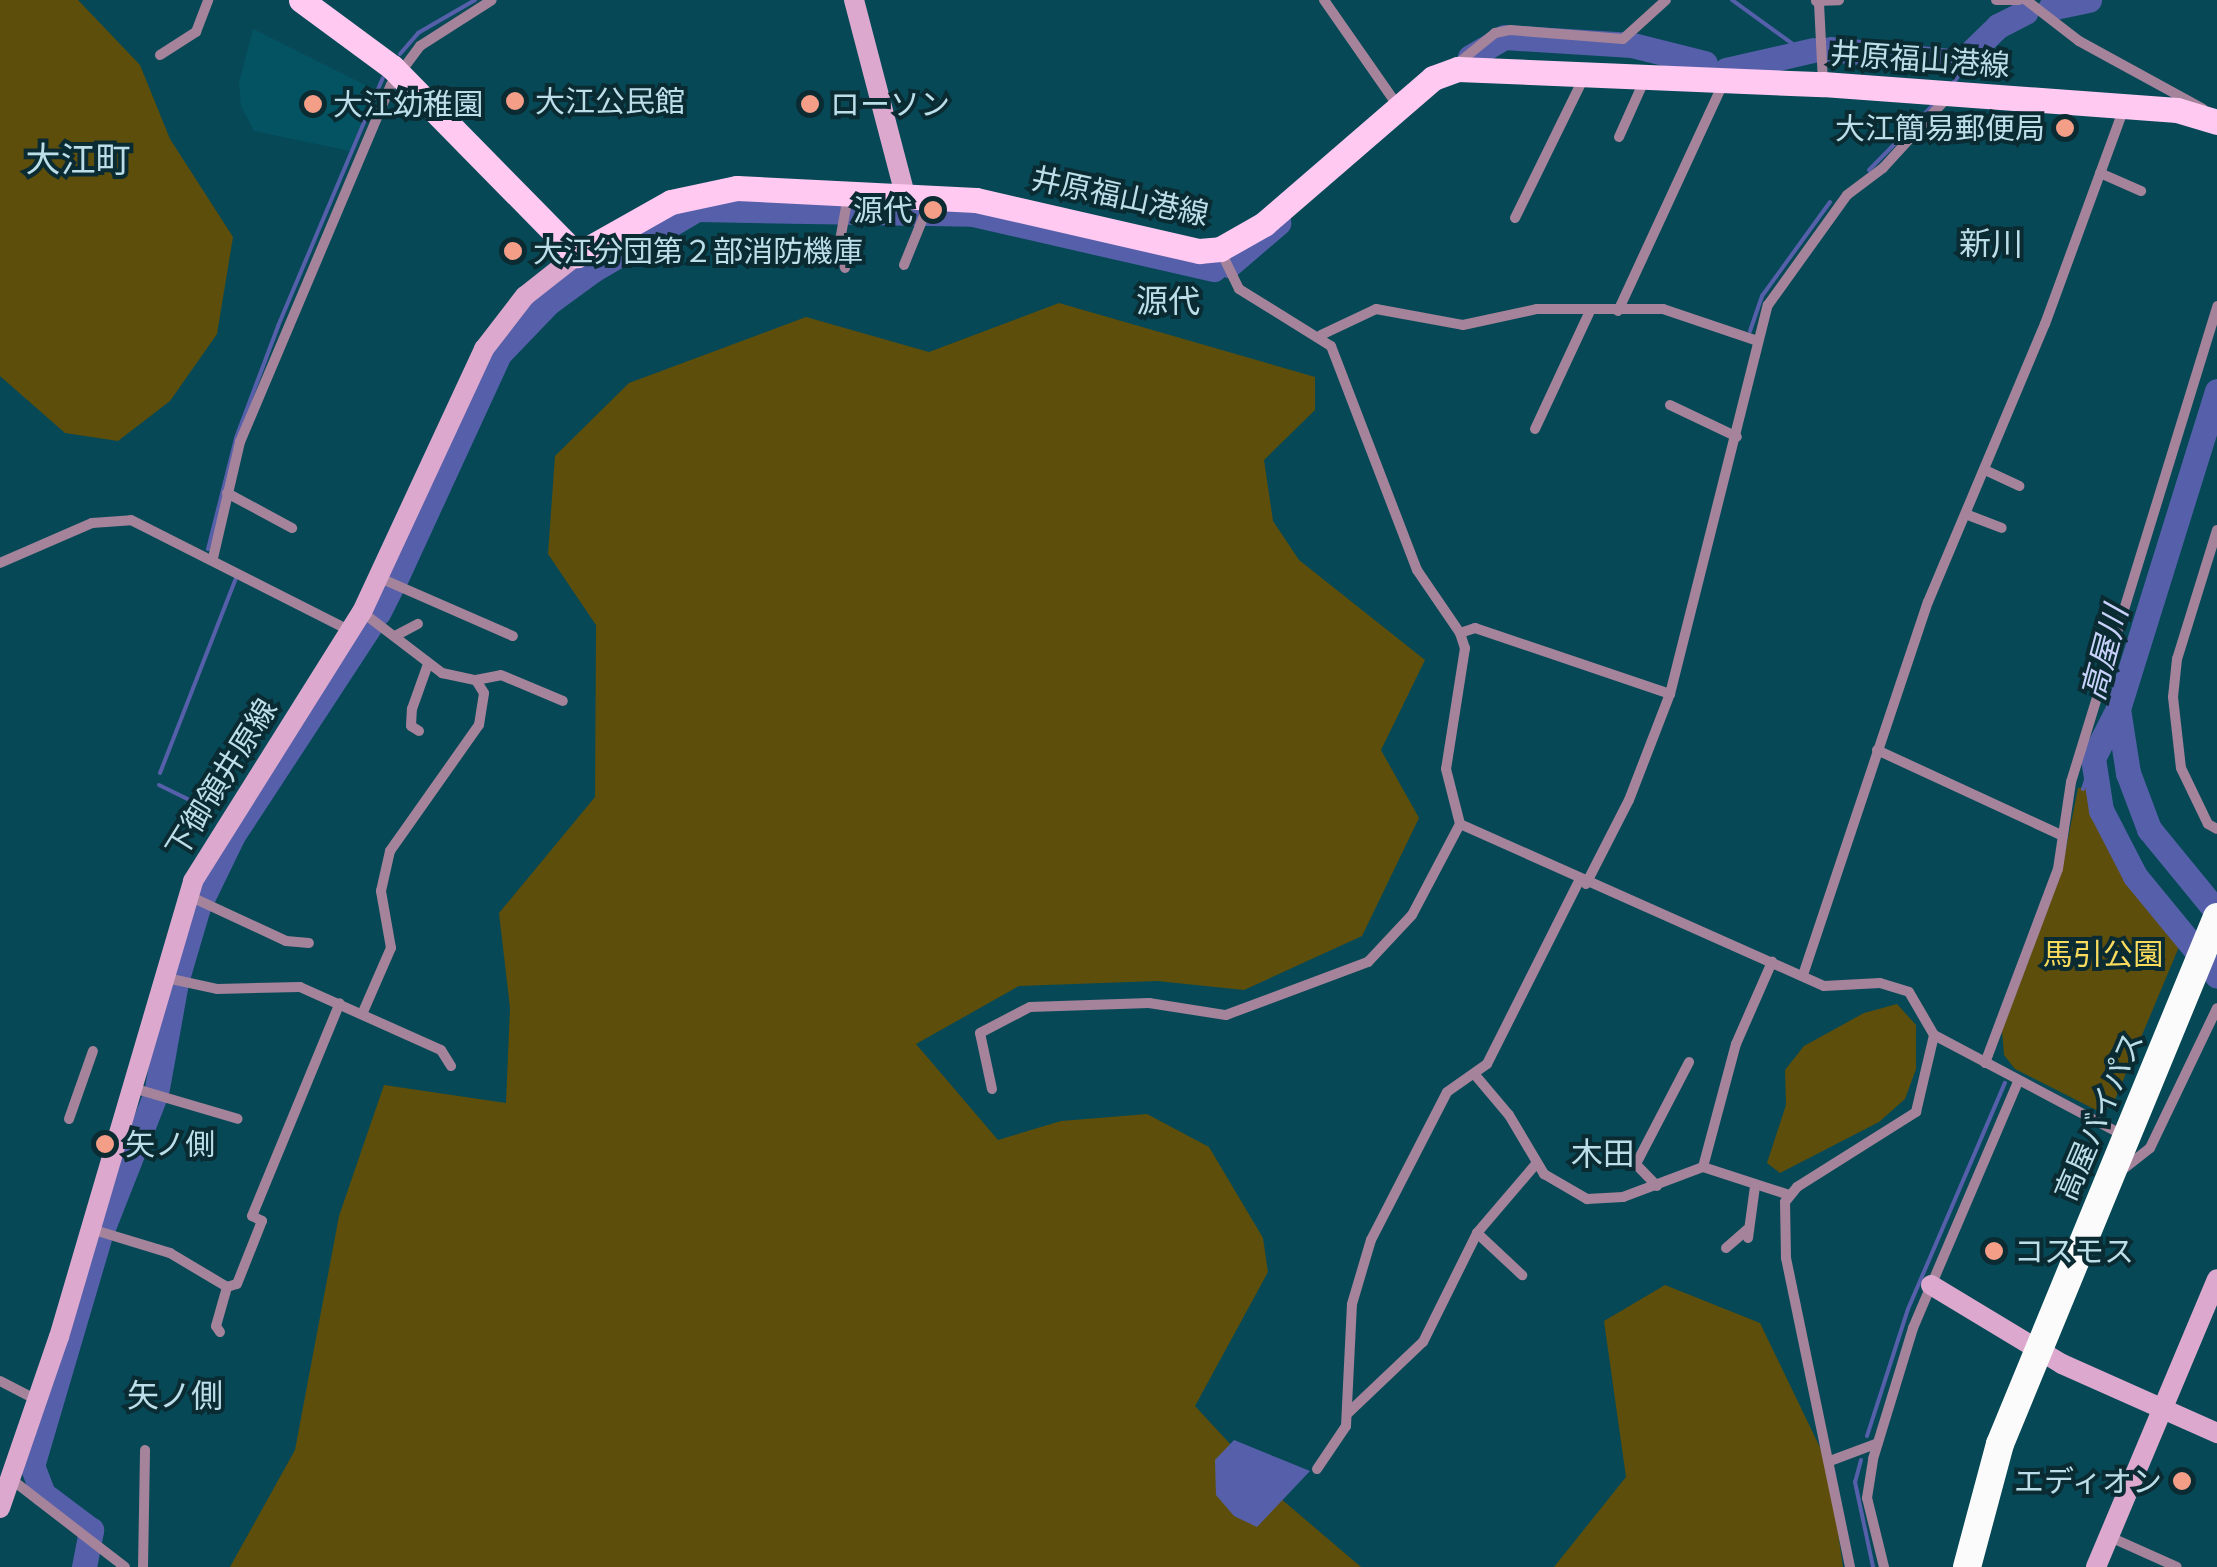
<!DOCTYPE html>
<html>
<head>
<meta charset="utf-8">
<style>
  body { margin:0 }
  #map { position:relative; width:2217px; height:1567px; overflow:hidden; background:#064855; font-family:"Golos Text","Noto Sans JP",sans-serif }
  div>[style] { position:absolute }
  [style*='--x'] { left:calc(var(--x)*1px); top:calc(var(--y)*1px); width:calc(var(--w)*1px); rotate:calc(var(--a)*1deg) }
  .built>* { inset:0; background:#045363 }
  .green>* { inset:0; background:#5d4e0c }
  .water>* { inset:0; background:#5660aa }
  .stream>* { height:4px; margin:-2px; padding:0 2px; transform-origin:2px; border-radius:2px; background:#5660aa }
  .river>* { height:25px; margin:-12.5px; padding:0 12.5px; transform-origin:12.5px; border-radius:12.5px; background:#5660aa }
  .street>* { height:10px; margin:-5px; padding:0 5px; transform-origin:5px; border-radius:5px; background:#a4839b }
  .secondary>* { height:20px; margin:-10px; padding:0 10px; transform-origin:10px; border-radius:10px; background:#dca8ce }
  .primary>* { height:25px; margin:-12.5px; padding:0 12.5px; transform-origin:12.5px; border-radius:12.5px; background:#ffc9f1 }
  .highway>* { height:28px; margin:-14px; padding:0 14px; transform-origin:14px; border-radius:14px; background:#fbfbfb }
  .dots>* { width:28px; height:28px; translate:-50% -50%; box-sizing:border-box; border:5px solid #0b2b33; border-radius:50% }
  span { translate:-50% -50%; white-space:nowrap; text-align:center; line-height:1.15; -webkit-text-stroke:8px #0b2b33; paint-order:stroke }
  .street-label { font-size:30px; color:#bbdee8 }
  .poi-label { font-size:30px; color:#bbdee8 }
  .left { translate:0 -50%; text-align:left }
  .right { translate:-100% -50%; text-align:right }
  .park-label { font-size:30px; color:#f8da5c }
  .neighbourhood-label { font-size:32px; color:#bbdee8 }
  .water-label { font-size:32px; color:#c8d1fa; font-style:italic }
  .quarter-label { font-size:35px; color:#bbdee8 }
</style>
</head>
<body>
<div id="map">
  <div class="built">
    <div style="clip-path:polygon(253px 29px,375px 90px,350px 151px,254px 131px,241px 106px,239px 83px)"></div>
  </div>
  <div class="green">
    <div style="clip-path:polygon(0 0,78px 0,140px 65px,170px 139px,233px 237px,217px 334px,170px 401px,118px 441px,65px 433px,0 376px)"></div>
    <div style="clip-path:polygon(1059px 303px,1315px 377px,1315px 410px,1264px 460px,1273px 521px,1299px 560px,1425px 660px,1381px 750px,1419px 818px,1362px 936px,1244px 990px,1157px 981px,1019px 986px,916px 1044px,998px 1140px,1061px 1121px,1147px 1114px,1209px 1147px,1263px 1238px,1268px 1272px,1195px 1406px,1280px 1498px,1361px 1567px,230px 1567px,295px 1450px,339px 1216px,384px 1085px,506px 1103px,510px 1008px,499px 913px,595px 797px,596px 625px,548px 554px,555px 456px,629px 383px,806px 317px,929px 352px)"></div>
    <div style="clip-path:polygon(2090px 786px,2094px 816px,2115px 860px,2181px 942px,2114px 1102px,2102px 1113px,2015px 1069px,2004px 1055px,2002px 1031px,2061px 874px,2078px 788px)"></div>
    <div style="clip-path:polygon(1897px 1004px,1916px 1025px,1916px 1069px,1905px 1099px,1879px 1122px,1780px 1173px,1767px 1163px,1786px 1105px,1785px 1070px,1804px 1046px,1864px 1013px)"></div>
    <div style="clip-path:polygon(1665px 1285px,1760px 1323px,1828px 1464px,1843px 1567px,1554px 1567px,1626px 1477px,1604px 1321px)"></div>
  </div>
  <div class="water">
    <div style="clip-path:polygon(1234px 1440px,1310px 1471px,1257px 1527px,1234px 1516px,1216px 1495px,1215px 1460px)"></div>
  </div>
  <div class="stream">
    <div style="--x:1732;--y:0;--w:85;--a:35.9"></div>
    <div style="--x:400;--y:54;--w:28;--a:-49"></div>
    <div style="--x:418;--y:33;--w:66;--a:-30.1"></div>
    <div style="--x:1954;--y:82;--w:27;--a:-54"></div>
    <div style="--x:1869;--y:170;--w:91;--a:-45.4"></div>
    <div style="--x:1750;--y:331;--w:37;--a:-71"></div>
    <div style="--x:1762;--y:296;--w:116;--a:-54.1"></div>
    <div style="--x:208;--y:549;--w:114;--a:-75.8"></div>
    <div style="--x:236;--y:438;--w:120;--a:-69.4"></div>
    <div style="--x:278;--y:326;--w:269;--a:-67.1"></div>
    <div style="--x:160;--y:773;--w:209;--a:-68.7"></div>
    <div style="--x:159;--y:785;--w:52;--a:26.1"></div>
    <div style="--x:2083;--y:789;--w:33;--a:-72"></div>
    <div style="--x:1867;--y:1436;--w:133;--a:-72.1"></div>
    <div style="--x:1908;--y:1309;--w:246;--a:-66.8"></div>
    <div style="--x:1861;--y:1460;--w:23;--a:105"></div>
    <div style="--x:1855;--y:1482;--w:87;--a:78"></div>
  </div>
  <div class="river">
    <div style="--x:2050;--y:8;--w:40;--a:-12"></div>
    <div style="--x:1830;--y:49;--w:132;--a:5.7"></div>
    <div style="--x:1961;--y:62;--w:52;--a:-44.2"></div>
    <div style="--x:1998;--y:26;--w:31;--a:-27"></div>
    <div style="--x:1470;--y:57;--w:39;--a:-30"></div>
    <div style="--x:1504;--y:37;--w:128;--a:3.6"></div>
    <div style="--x:1632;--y:45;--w:75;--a:13.9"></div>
    <div style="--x:1726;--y:70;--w:89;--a:-12.9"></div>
    <div style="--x:1229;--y:265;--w:65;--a:-40.6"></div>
    <div style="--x:2217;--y:391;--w:333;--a:107.3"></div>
    <div style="--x:2118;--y:709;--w:65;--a:81.1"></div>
    <div style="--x:2128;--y:773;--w:60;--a:69.4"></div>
    <div style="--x:2149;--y:829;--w:107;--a:50.7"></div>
    <div style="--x:396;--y:578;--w:247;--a:-65.3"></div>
    <div style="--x:499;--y:354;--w:71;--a:-46.1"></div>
    <div style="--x:548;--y:303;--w:56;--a:-36.3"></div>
    <div style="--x:593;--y:270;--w:121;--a:-30.4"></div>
    <div style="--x:697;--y:209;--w:276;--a:1"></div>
    <div style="--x:973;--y:214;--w:247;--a:12.9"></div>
    <div style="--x:378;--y:613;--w:28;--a:-63"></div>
    <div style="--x:2118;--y:709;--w:55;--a:117"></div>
    <div style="--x:2093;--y:758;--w:53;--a:81.3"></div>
    <div style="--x:2101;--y:810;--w:74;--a:62.7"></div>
    <div style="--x:2135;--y:876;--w:129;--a:50.6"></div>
    <div style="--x:178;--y:975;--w:71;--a:-73.6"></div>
    <div style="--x:198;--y:907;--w:80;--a:-64.1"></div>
    <div style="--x:233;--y:835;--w:252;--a:-56.8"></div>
    <div style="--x:157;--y:1088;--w:102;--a:-79.8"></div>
    <div style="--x:104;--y:1225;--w:136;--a:-68.5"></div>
    <div style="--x:84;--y:1567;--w:38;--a:-79"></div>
    <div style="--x:91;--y:1530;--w:60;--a:-143.1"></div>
    <div style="--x:43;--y:1494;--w:30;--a:-111"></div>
    <div style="--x:32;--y:1466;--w:237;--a:-73.6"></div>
  </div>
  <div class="street">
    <div style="--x:1324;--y:0;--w:129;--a:55.1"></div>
    <div style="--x:1996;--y:0;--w:23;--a:0"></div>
    <div style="--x:2026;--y:0;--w:67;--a:37.7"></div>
    <div style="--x:2079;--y:41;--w:141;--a:28.7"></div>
    <div style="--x:1816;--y:1;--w:23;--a:-2"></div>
    <div style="--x:1819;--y:3;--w:79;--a:87.1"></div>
    <div style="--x:160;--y:55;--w:43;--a:-32.6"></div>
    <div style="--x:196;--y:32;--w:34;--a:-69"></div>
    <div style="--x:1457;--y:64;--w:49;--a:-39.2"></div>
    <div style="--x:1495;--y:33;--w:15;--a:-11"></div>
    <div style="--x:1510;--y:30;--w:113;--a:4.6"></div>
    <div style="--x:1623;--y:39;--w:58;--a:-42.2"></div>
    <div style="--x:1619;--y:137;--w:64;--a:-65.9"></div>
    <div style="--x:2100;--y:173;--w:45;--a:23.7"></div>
    <div style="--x:1515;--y:218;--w:159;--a:-63.9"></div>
    <div style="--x:1220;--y:250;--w:43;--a:64"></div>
    <div style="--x:1239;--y:289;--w:108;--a:31.8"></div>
    <div style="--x:1331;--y:346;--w:240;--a:69"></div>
    <div style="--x:1417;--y:570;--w:76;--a:55.7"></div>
    <div style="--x:1460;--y:633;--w:16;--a:72"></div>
    <div style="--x:1465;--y:648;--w:122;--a:98.9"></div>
    <div style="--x:1446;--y:769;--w:57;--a:75.7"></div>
    <div style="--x:1460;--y:824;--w:398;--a:24"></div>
    <div style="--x:1824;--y:986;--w:56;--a:-3.1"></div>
    <div style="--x:1880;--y:983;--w:30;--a:17"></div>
    <div style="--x:1909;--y:992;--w:50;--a:59.8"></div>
    <div style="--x:1934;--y:1035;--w:216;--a:27.9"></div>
    <div style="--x:904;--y:265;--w:69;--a:-67.9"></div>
    <div style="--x:845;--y:268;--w:23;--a:-105"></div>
    <div style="--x:839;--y:246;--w:51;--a:-79.8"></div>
    <div style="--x:1618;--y:311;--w:252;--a:-65.2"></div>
    <div style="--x:1321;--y:335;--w:61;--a:-25.3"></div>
    <div style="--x:1376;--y:309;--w:88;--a:10.4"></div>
    <div style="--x:1463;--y:325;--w:76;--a:-12.2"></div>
    <div style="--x:1537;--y:309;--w:126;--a:0"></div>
    <div style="--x:1663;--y:309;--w:100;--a:18.6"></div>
    <div style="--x:1670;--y:405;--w:74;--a:25.5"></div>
    <div style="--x:1535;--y:429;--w:130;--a:-65"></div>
    <div style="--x:1985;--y:470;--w:38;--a:25"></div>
    <div style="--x:227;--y:493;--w:74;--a:28.3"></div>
    <div style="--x:1968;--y:515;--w:36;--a:21"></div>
    <div style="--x:2217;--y:530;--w:135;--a:107.2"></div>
    <div style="--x:2177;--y:659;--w:38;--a:96"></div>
    <div style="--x:2173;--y:697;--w:71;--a:83.6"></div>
    <div style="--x:2181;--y:768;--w:62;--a:64.3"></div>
    <div style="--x:2208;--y:824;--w:10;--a:29"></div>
    <div style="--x:213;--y:558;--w:119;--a:-76.9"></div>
    <div style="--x:240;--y:442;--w:388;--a:-67.1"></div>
    <div style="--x:391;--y:85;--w:49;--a:-53.4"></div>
    <div style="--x:420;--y:46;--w:85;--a:-32.6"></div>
    <div style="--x:0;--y:563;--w:100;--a:-23.5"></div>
    <div style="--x:92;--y:523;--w:39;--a:-4"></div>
    <div style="--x:131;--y:520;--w:246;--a:26.8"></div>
    <div style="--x:380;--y:578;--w:145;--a:23.6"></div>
    <div style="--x:362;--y:612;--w:101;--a:37.3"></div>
    <div style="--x:442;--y:673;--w:35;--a:12"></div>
    <div style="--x:476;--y:680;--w:25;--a:-11"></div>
    <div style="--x:501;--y:675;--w:67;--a:22.8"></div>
    <div style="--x:1460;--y:633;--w:16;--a:-18"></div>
    <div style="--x:1475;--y:628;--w:206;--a:18.7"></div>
    <div style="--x:395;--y:636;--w:26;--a:-28"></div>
    <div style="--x:419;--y:731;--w:9;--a:-148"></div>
    <div style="--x:411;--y:726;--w:17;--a:-87"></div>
    <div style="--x:412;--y:709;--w:48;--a:-70.4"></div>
    <div style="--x:1877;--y:750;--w:203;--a:24.8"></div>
    <div style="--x:1586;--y:884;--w:94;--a:-62.9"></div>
    <div style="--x:1629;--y:800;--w:114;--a:-68.9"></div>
    <div style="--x:1670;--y:694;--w:401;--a:-75.9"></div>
    <div style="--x:1768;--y:305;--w:135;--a:-54.3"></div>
    <div style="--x:1847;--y:195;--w:45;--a:-36.9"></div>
    <div style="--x:1883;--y:168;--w:95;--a:-47.6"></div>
    <div style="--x:187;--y:895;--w:109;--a:24.9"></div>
    <div style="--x:286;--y:941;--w:23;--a:5"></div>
    <div style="--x:1803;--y:975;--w:393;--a:-71.5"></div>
    <div style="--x:1928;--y:602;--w:302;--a:-67.2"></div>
    <div style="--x:2045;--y:324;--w:230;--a:-69.9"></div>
    <div style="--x:162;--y:977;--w:56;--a:12.3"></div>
    <div style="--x:217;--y:989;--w:83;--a:-1.4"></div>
    <div style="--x:300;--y:987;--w:154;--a:24.1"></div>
    <div style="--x:441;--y:1050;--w:19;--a:58"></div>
    <div style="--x:363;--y:1012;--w:70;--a:-66.4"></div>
    <div style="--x:391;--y:948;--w:58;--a:-100"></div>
    <div style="--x:381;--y:891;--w:41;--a:-77.3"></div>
    <div style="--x:390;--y:851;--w:154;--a:-54.8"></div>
    <div style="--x:479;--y:725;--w:32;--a:-81"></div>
    <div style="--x:484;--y:693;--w:15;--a:-122"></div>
    <div style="--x:1985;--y:1063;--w:207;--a:-69.4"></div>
    <div style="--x:2058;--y:869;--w:88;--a:-81.5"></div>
    <div style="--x:2071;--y:782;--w:498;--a:-72.9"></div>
    <div style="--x:1476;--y:1076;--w:51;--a:49.8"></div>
    <div style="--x:1509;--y:1115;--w:69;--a:59.3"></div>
    <div style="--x:1544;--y:1174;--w:50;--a:30.2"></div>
    <div style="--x:1587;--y:1199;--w:36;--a:-3"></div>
    <div style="--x:1623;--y:1197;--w:85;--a:-20.6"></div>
    <div style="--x:1703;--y:1167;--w:90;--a:18"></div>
    <div style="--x:133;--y:1088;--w:109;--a:16.4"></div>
    <div style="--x:992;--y:1089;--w:57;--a:-102.1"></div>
    <div style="--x:980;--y:1033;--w:56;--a:-27.5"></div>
    <div style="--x:1030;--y:1007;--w:119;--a:-1.9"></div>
    <div style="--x:1149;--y:1003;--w:78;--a:8.9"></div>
    <div style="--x:1226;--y:1015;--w:152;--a:-20.5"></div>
    <div style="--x:1368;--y:962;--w:64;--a:-46.9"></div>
    <div style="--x:1412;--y:915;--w:103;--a:-62.2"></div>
    <div style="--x:69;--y:1119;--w:72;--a:-70.6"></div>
    <div style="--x:1703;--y:1167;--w:127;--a:-75"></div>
    <div style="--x:1736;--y:1044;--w:90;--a:-66.3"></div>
    <div style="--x:2117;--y:1174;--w:42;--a:-38.2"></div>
    <div style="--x:2150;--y:1148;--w:155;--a:-64.4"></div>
    <div style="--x:1657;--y:1186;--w:30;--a:-134"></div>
    <div style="--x:1636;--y:1164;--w:115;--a:-62.5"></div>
    <div style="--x:91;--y:1229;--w:83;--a:16.9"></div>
    <div style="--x:170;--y:1253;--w:66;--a:30.8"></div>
    <div style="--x:1477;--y:1233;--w:62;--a:43"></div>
    <div style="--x:1748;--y:1238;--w:52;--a:-82.3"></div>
    <div style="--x:1726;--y:1248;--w:28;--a:-41"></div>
    <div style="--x:220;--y:1332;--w:7;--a:-124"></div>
    <div style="--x:216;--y:1326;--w:41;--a:-74.2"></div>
    <div style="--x:227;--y:1287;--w:10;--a:-17"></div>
    <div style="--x:237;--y:1284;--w:68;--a:-68.4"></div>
    <div style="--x:262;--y:1221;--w:11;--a:-153"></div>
    <div style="--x:252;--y:1216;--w:230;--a:-67.6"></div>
    <div style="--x:0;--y:1381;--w:42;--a:27.2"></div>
    <div style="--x:1347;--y:1414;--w:105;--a:-43.5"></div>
    <div style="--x:1423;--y:1342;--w:122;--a:-63.6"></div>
    <div style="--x:1477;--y:1233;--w:91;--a:-49.5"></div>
    <div style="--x:1830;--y:1461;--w:51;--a:-20.6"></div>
    <div style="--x:1317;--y:1469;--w:52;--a:-56"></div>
    <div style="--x:1346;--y:1426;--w:122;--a:-87.2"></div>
    <div style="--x:1352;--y:1304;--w:67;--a:-73.5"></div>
    <div style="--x:1371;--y:1240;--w:166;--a:-62.8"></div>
    <div style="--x:1447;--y:1092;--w:49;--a:-35"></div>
    <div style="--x:1487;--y:1064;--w:205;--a:-63.3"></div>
    <div style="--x:11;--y:1479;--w:144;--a:37.7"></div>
    <div style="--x:2110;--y:1537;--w:73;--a:24.1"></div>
    <div style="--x:143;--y:1567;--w:117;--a:-89"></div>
    <div style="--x:1850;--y:1567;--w:316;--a:-101.7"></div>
    <div style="--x:1786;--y:1258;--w:56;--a:-91"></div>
    <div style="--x:1785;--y:1202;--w:19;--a:-51"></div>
    <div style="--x:1797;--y:1187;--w:141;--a:-32.2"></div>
    <div style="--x:1916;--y:1112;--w:79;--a:-76.8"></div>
    <div style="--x:1884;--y:1567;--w:71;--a:-103.8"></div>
    <div style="--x:1867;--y:1498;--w:39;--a:-81"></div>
    <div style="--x:1873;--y:1459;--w:137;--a:-73"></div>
    <div style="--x:1913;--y:1328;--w:267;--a:-66.9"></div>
  </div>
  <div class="secondary">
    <div style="--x:854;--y:0;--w:201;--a:75.3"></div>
    <div style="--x:1931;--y:1285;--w:153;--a:31.1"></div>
    <div style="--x:2062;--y:1364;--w:170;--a:24"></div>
    <div style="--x:0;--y:1508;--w:181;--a:-71"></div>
    <div style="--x:59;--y:1337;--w:475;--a:-73.6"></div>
    <div style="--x:193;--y:881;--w:318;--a:-57.9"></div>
    <div style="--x:362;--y:612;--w:290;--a:-65.1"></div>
    <div style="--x:484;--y:349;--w:67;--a:-52.3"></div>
    <div style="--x:525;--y:296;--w:66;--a:-38.3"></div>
    <div style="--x:2096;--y:1567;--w:312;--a:-67.2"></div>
  </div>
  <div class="primary">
    <div style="--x:301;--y:0;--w:113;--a:36.4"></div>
    <div style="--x:392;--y:67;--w:264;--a:45.5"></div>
    <div style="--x:577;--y:255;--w:108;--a:-29.4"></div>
    <div style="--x:671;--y:202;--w:67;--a:-12"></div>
    <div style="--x:737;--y:188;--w:239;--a:2.9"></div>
    <div style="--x:976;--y:200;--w:229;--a:12.9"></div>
    <div style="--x:1199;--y:251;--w:21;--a:-5"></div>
    <div style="--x:1220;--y:249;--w:51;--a:-29.6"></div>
    <div style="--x:1264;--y:224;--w:223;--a:-40.8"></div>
    <div style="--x:1433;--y:78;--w:27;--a:-20"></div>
    <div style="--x:1458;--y:69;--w:365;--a:2.4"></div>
    <div style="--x:1823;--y:84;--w:355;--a:4.2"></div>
    <div style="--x:2177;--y:110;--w:42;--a:16.7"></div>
  </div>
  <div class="highway">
    <div style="--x:1967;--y:1567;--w:127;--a:-75"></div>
    <div style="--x:2000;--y:1444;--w:570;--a:-67.62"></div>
  </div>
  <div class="dots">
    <div style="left:515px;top:101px;background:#f49e87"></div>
    <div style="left:313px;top:104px;background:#f49e87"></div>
    <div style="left:810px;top:104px;background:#f49e87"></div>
    <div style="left:2065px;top:128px;background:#f49e87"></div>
    <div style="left:933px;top:210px;background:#f49e87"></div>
    <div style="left:513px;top:251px;background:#f49e87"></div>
    <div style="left:105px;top:1144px;background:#f49e87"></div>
    <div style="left:1994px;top:1251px;background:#f49e87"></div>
    <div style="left:2182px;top:1481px;background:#f49e87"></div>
  </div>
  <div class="street-label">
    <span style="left:1920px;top:59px;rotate:4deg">井原福山港線</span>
    <span style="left:1120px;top:196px;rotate:12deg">井原福山港線</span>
    <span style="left:221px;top:778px;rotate:-58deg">下御領井原線</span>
    <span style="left:2099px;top:1116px;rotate:-67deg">高屋バイパス</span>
  </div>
  <div class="poi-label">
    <span class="left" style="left:535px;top:101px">大江公民館</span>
    <span class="left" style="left:333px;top:104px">大江幼稚園</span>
    <span class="left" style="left:830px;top:104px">ローソン</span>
    <span class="right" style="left:2045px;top:128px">大江簡易郵便局</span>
    <span class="right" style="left:913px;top:210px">源代</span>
    <span class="left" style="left:533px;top:251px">大江分団第２部消防機庫</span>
    <span class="left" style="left:125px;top:1144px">矢ノ側</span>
    <span class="left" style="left:2014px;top:1251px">コスモス</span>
    <span class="right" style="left:2162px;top:1481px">エディオン</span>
  </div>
  <div class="park-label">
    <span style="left:2103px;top:954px">馬引公園</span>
  </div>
  <div class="neighbourhood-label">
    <span style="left:1991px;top:243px">新川</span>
    <span style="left:1168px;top:300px">源代</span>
    <span style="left:1603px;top:1153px">木田</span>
    <span style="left:175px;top:1395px">矢ノ側</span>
  </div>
  <div class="water-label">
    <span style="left:2104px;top:653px;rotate:-75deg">高屋川</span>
  </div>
  <div class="quarter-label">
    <span style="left:78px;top:159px">大江町</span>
  </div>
</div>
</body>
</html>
